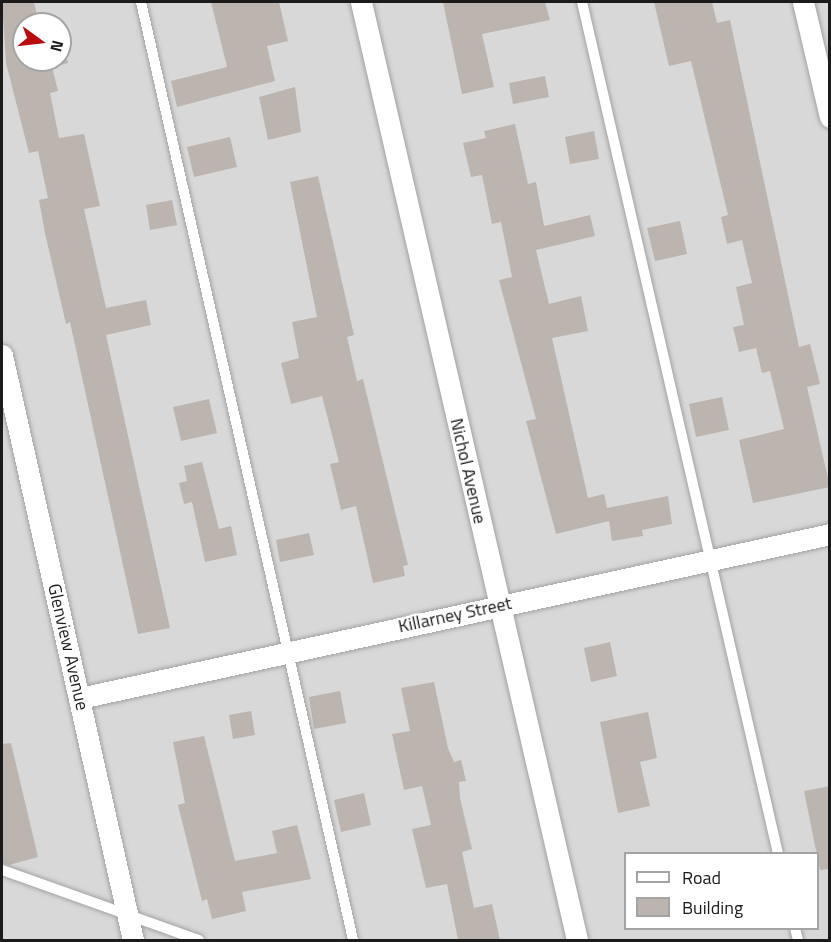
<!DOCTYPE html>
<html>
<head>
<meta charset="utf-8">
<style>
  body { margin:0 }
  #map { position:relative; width:831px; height:942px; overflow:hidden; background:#ece8e1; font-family:"Titillium Web",sans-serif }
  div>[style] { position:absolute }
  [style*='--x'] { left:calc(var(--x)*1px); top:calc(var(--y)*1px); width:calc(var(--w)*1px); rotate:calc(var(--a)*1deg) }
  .residential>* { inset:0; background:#d9d8d8 }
  .building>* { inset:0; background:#bcb4ae }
  .roads { filter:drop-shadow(0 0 2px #a2a2a2) drop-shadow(0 0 2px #a2a2a2) }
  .service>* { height:10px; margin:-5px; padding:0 5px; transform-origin:5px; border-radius:5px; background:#fff }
  .minor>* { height:21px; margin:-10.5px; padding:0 10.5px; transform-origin:10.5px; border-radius:10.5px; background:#fff }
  span { translate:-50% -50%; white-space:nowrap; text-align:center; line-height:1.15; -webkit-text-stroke:4.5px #fff; paint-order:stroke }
  .street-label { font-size:18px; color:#1b1b1b }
  .frame { position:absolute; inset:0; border:3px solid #1b1b1b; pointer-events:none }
  .legend { position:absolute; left:624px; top:852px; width:195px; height:78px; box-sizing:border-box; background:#fff; border:2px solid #a4a4a4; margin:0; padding:8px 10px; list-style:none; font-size:18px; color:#1b1b1b }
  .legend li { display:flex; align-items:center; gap:12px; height:30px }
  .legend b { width:30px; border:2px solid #a4a4a4 }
  .north { position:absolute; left:12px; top:12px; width:60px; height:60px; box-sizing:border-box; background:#fff; border:2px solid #a4a4a4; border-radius:50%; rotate:105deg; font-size:16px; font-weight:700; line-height:24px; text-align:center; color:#1b1b1b }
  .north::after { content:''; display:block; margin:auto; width:21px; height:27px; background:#ba0b0f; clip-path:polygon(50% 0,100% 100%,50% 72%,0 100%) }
</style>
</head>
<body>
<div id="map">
  <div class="residential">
    <div style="clip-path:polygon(evenodd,2px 2px,829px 2px,829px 940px,2px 940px,2px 2px,24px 24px,60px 24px,60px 60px,24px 60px,24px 24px,2px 2px,626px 854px,818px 854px,818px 928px,626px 928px,626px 854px)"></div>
  </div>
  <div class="building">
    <div style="clip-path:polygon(2px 2px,34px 2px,39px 24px,24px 24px,24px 60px,60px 60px,61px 35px,68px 63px,52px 67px,58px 91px,50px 93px,59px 138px,84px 134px,100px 206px,84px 209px,106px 308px,146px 300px,151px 325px,106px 335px,170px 628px,138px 634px,70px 322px,66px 324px,45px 233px,39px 200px,48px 198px,38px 151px,29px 153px,6px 63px)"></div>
    <div style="clip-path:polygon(211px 2px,279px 2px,288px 41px,267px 46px,275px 81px,177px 107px,171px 81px,227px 67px)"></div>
    <div style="clip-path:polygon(443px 2px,545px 2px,550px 20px,482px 34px,494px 87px,462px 94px)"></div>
    <div style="clip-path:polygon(654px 2px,712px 2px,717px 23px,730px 20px,799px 347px,810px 344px,820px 384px,807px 387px,830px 487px,753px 503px,739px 440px,784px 429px,770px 371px,762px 373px,756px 348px,739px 352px,733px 327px,744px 325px,736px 287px,752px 283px,742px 240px,727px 244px,721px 217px,728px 215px,691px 61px,669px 66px)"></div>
    <div style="clip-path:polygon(545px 76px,549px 97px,513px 104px,509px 83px)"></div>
    <div style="clip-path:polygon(295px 87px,301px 132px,268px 140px,259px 97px)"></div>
    <div style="clip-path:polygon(515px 124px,528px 184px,536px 182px,544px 226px,590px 215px,595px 236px,536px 250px,549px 304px,581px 296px,588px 331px,552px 338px,588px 498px,604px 494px,607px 508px,668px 496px,672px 524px,642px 530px,643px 536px,612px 541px,609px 521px,556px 534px,526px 421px,536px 419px,499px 280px,512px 277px,501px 222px,492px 224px,482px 175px,471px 177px,463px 143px,486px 138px,484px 131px)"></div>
    <div style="clip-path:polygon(594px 131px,599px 159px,570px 164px,565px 137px)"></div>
    <div style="clip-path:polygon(230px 137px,237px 167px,194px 177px,187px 147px)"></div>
    <div style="clip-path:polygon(318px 176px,354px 335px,347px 337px,357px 381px,363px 379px,408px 565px,403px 566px,405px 576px,373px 583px,356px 506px,341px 510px,330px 464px,339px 462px,322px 396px,291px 404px,281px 363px,299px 358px,292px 322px,317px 317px,290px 182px)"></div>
    <div style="clip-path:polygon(172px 200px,177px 225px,150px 230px,146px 205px)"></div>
    <div style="clip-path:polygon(680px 221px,687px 254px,655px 261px,647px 228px)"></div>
    <div style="clip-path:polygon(722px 397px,729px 430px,696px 437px,689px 404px)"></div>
    <div style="clip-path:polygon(209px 399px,217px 433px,181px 441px,173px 407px)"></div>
    <div style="clip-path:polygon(202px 462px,219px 529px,231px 526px,237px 555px,205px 562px,192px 502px,184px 504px,179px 483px,187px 481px,184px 466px)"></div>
    <div style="clip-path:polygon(309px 533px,314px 555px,280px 562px,276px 540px)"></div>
    <div style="clip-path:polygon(610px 642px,617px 676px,591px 682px,584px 648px)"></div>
    <div style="clip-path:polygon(434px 682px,448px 748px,454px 762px,461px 760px,466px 781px,459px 782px,460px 798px,472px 849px,462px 852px,474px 908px,492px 904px,500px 940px,458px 940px,447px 884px,426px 888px,412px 829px,431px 825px,422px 786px,404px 790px,392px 734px,410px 731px,401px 688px)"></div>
    <div style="clip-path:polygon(340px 691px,346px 723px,314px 729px,309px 697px)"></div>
    <div style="clip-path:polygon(251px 711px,255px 735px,233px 739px,229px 715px)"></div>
    <div style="clip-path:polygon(648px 712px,657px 758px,640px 762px,650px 806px,618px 813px,600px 722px)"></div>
    <div style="clip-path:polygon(204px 736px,235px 861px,277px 853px,272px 831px,297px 825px,311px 879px,242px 892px,246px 911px,212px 919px,207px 899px,202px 901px,178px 805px,185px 803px,173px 742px)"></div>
    <div style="clip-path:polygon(11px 743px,38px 857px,9px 865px,2px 863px,2px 744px)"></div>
    <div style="clip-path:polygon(830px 786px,830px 869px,820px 870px,804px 791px)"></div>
    <div style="clip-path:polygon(364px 793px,371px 825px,341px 832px,334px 800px)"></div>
  </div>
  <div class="roads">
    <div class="service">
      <div style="--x:141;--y:2;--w:962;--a:77.26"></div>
      <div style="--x:582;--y:2;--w:874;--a:77.04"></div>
      <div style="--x:2;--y:870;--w:209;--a:19.6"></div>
      <div style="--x:795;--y:928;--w:12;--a:76"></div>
    </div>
    <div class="minor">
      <div style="--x:361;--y:2;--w:963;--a:77.03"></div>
      <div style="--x:803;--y:2;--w:118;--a:76.8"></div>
      <div style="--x:2;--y:355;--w:599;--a:77.38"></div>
      <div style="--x:80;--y:698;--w:768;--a:-12.33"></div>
    </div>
  </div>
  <div class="street-label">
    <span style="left:468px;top:471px;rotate:77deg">Nichol Avenue</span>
    <span style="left:455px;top:615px;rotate:-12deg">Killarney Street</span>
    <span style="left:68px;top:647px;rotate:77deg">Glenview Avenue</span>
  </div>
  <div class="frame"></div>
  <ul class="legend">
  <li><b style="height:8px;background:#fff"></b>Road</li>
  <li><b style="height:16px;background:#bcb4ae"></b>Building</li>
  </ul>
  <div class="north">N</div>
</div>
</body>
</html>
